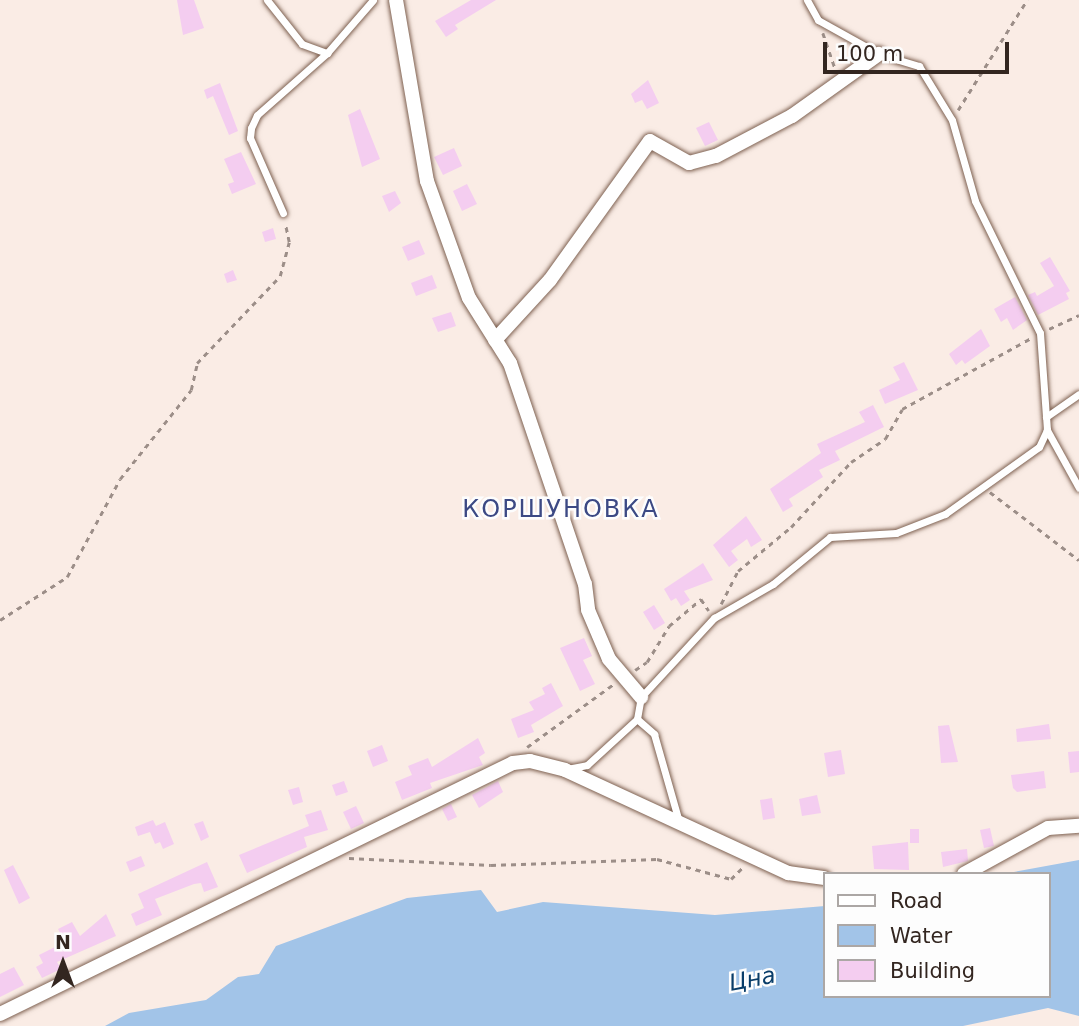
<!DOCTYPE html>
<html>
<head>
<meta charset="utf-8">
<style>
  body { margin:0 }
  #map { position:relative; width:1079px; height:1026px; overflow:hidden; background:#faece5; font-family:"DejaVu Sans",sans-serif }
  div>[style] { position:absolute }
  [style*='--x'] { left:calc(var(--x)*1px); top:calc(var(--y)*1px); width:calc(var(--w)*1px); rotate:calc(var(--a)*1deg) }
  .water>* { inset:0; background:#a2c4e8 }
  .building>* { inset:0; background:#f4cdf0 }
  .path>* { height:2.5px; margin-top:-1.25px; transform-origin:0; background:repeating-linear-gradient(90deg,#9c8e88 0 5px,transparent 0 10px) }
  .roads { filter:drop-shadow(0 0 2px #7e6151) drop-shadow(0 0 2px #7e6151) }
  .lane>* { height:7px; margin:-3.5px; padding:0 3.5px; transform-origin:3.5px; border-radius:3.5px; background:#fff }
  .street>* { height:14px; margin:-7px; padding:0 7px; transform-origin:7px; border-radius:7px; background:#fff }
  span { translate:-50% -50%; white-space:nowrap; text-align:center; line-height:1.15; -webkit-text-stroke:5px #fdfdfd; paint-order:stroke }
  .water-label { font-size:23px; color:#093d69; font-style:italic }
  .quarter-label { font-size:24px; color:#3c4984; letter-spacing:2px }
  .legend { position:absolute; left:823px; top:872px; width:228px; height:126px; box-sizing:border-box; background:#fdfdfd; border:2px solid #aca7a5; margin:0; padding:9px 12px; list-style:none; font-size:21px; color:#332620 }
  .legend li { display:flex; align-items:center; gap:14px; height:35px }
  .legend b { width:35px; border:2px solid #aca7a5 }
  .north { position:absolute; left:28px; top:928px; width:70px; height:70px; -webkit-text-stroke:5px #fdfdfd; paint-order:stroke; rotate:0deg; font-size:19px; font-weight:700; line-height:28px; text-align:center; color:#332620 }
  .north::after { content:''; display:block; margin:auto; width:24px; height:32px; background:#332620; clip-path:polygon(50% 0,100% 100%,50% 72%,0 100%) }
  .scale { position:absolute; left:823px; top:42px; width:186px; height:32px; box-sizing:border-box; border:4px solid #332620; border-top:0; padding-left:9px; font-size:21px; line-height:24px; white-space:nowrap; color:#332620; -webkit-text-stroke:5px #fdfdfd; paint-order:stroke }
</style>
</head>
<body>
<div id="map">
  <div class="water">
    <div style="clip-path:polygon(1079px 860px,1079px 1016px,1048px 1008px,963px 1026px,105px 1026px,129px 1013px,206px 1000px,238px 977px,259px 974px,276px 946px,407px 898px,481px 890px,497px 912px,543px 902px,715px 915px,825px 906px,825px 996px,1049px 996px,1049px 874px,1003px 874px)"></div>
  </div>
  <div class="building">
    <div style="clip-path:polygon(177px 0,194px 0,204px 28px,183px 35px)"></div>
    <div style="clip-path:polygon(471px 0,496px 0,455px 25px,458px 29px,446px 37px,435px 21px)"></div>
    <div style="clip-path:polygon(648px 80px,659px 103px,647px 109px,642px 100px,635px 103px,631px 94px)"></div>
    <div style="clip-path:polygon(220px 83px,238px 131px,229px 135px,213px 96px,207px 99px,204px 90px)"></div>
    <div style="clip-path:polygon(360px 109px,380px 159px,362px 167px,348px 115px)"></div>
    <div style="clip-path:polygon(709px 122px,718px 140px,705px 146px,696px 128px)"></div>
    <div style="clip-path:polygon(454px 148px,462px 166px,443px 175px,434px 157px)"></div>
    <div style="clip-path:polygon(241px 152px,256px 184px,232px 194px,228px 184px,234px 182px,224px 159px)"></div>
    <div style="clip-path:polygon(467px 184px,477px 204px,462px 211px,453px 191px)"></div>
    <div style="clip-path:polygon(395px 191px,401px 203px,389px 212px,382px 196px)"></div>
    <div style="clip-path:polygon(273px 228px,276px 239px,265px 242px,262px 232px)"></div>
    <div style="clip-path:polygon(419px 240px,425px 254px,408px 261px,402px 247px)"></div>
    <div style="clip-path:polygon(1050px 257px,1070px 291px,1066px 293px,1069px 299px,1038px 315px,1028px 295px,1035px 292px,1037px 296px,1054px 286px,1040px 263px)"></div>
    <div style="clip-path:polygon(233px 270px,237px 280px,227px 283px,224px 274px)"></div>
    <div style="clip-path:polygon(432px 275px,437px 288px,416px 296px,411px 283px)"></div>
    <div style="clip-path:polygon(1015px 297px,1027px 320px,1013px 330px,1007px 318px,1001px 322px,994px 309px)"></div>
    <div style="clip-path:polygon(451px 312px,456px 326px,438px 332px,432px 318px)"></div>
    <div style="clip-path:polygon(981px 329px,990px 346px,965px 364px,962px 360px,956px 365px,949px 354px)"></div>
    <div style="clip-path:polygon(904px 362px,918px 390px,885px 404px,879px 390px,900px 380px,893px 367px)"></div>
    <div style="clip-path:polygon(873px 405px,884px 427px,835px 451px,840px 460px,819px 470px,823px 477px,789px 499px,793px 506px,783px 512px,770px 489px,821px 453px,817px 444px,865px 422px,859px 412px)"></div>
    <div style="clip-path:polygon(746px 516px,762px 540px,751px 547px,747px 539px,731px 551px,738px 560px,729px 567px,713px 545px)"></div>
    <div style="clip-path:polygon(703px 563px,713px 580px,684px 591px,690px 600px,681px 606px,676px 598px,671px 601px,664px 589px)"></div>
    <div style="clip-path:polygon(654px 605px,665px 623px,654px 630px,643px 612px)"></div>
    <div style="clip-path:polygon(584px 638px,592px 656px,583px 660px,595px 684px,580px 691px,560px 648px)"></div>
    <div style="clip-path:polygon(551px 683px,563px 706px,531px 725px,534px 732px,518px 738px,511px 719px,534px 710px,529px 702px,545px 694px,542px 688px)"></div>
    <div style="clip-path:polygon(1049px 724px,1051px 739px,1017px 742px,1016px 729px)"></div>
    <div style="clip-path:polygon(949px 725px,958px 762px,941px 763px,938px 726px)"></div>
    <div style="clip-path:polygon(478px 738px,485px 753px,479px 757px,483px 765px,430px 783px,432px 788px,402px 800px,395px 782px,412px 775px,408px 766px,428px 758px,432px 767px)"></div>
    <div style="clip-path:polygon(382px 745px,388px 761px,373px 767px,367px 751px)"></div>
    <div style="clip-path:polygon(841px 750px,845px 774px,828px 777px,824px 753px)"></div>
    <div style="clip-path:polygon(1079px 751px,1079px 772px,1070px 773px,1068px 752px)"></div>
    <div style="clip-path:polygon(1044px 771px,1046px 788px,1017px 792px,1013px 788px,1011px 775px)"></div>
    <div style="clip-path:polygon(344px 781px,348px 792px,336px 796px,332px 785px)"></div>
    <div style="clip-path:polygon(498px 781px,503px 792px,479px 808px,472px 795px)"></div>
    <div style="clip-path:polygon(299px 787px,303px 802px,293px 805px,288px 790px)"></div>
    <div style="clip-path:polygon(817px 795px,821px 813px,802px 816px,799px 799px)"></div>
    <div style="clip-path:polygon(772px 798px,775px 818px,763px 820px,760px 800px)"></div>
    <div style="clip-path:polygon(451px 804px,457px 817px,448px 821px,442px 809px)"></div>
    <div style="clip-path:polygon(356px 806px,364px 823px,351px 829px,343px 812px)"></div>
    <div style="clip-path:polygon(321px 810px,328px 830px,304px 837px,307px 847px,247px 873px,239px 855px,309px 826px,305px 815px)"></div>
    <div style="clip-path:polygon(153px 820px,156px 826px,165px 822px,174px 844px,163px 849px,160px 842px,155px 844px,150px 832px,138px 836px,135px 827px)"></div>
    <div style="clip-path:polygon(203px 821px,209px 837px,201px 841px,194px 824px)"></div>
    <div style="clip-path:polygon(990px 828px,994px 846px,984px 848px,980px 830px)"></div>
    <div style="clip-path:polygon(910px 829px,919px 829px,919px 843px,910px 843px)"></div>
    <div style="clip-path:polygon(908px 842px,909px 870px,874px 869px,872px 846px)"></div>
    <div style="clip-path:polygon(967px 849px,968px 861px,943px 867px,941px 852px)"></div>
    <div style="clip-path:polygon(141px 856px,145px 866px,130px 872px,126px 862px)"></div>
    <div style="clip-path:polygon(207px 862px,218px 887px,204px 892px,201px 883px,194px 884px,155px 899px,162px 915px,136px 926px,131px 914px,144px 908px,138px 894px)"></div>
    <div style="clip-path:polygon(13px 865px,30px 898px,19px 904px,4px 870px)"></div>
    <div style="clip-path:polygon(106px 914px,116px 936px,57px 962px,61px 969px,42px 978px,36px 967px,43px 963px,39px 955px,65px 942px,58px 929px,72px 922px,80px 936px)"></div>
    <div style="clip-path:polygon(14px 967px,24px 985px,0 997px,0 974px)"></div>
  </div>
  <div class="path">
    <div style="--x:823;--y:33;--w:39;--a:71"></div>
    <div style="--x:958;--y:110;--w:130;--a:-57.9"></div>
    <div style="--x:1049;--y:329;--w:33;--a:-25"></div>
    <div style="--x:990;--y:492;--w:112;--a:37.4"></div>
    <div style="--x:721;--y:604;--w:37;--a:-63"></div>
    <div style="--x:738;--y:571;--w:69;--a:-39.7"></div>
    <div style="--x:791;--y:527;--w:88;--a:-47.3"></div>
    <div style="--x:851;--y:462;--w:41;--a:-34.1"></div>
    <div style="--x:885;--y:439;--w:34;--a:-60"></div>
    <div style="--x:902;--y:409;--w:147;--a:-28.8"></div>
    <div style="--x:0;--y:620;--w:80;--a:-32.7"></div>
    <div style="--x:67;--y:577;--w:111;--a:-61.6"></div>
    <div style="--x:120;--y:479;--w:114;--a:-51.4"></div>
    <div style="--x:191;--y:390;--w:28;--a:-77"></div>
    <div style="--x:197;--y:363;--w:120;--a:-46.3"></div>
    <div style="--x:280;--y:276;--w:35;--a:-75"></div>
    <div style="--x:289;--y:242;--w:19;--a:-102"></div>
    <div style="--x:635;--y:670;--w:14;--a:-34"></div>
    <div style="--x:647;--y:662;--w:42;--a:-58.6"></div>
    <div style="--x:669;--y:626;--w:42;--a:-40.2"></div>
    <div style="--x:701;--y:599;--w:14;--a:56"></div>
    <div style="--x:527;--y:747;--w:109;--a:-36"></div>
    <div style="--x:349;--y:858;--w:142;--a:2.8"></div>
    <div style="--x:491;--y:865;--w:166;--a:-2.1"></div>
    <div style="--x:657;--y:859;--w:77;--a:15.1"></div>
    <div style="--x:731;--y:879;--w:18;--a:-45"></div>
  </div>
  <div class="roads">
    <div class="lane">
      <div style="--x:267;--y:0;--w:56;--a:51.5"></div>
      <div style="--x:302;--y:44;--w:27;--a:20"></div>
      <div style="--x:807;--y:0;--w:23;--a:61"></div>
      <div style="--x:818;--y:20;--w:70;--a:29.1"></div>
      <div style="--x:879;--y:54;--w:42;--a:16.7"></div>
      <div style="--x:919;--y:66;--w:63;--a:58.6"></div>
      <div style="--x:952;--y:120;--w:84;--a:74.1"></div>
      <div style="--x:975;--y:201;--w:147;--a:63.8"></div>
      <div style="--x:1040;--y:333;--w:84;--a:85.9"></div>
      <div style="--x:283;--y:213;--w:82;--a:-113.7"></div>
      <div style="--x:250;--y:138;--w:10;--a:-84"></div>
      <div style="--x:251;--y:128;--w:14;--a:-65"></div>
      <div style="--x:257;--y:115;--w:94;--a:-41.5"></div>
      <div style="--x:327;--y:53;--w:70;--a:-49"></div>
      <div style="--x:1047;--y:430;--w:66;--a:61.1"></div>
      <div style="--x:637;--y:719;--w:23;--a:41"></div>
      <div style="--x:654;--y:734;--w:91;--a:74.1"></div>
      <div style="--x:567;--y:769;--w:20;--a:-11"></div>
      <div style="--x:587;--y:765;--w:68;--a:-42.6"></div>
      <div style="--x:637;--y:719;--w:22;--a:-80"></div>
      <div style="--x:641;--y:697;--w:108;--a:-47.3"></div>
      <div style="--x:714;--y:618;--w:68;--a:-30"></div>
      <div style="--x:773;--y:584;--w:74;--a:-39.5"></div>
      <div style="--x:830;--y:537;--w:66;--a:-3.5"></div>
      <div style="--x:896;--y:533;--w:53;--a:-21.2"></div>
      <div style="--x:945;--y:514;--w:115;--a:-35.5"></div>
      <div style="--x:1039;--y:447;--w:19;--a:-65"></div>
      <div style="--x:1047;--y:430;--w:13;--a:-94"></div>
      <div style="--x:1046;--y:417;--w:40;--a:-34.9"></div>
    </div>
    <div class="street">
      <div style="--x:396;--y:0;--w:184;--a:80.3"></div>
      <div style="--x:427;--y:181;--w:124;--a:70.3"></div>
      <div style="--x:469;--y:298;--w:77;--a:57.8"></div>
      <div style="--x:510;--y:363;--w:233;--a:71.3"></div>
      <div style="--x:585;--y:584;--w:26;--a:83"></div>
      <div style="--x:588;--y:610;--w:53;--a:66.8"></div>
      <div style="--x:609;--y:659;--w:50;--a:49.9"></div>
      <div style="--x:495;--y:340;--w:81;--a:-47.5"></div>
      <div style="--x:550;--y:280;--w:171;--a:-54.3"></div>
      <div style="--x:650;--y:141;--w:45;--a:29.4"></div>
      <div style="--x:689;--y:163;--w:28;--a:-15"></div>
      <div style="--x:716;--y:156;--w:86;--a:-27.8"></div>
      <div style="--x:792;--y:116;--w:107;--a:-35.5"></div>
      <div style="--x:964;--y:874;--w:96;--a:-28.7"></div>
      <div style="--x:1048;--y:828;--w:31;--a:-4"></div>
      <div style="--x:0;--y:1014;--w:571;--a:-26.07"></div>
      <div style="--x:513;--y:763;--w:17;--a:-7"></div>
      <div style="--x:530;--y:761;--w:36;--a:14"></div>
      <div style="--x:565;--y:770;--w:246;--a:24.8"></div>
      <div style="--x:788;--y:873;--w:37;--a:8"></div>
    </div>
  </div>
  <div class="water-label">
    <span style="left:752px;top:979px;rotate:-11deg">Цна</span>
  </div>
  <div class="quarter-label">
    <span style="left:561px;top:510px">КОРШУНОВКА</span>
  </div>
  <ul class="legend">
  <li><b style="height:9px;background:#fff"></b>Road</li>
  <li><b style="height:19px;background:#a2c4e8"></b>Water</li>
  <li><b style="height:19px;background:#f4cdf0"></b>Building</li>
  </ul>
  <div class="north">N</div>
  <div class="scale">100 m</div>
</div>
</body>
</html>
